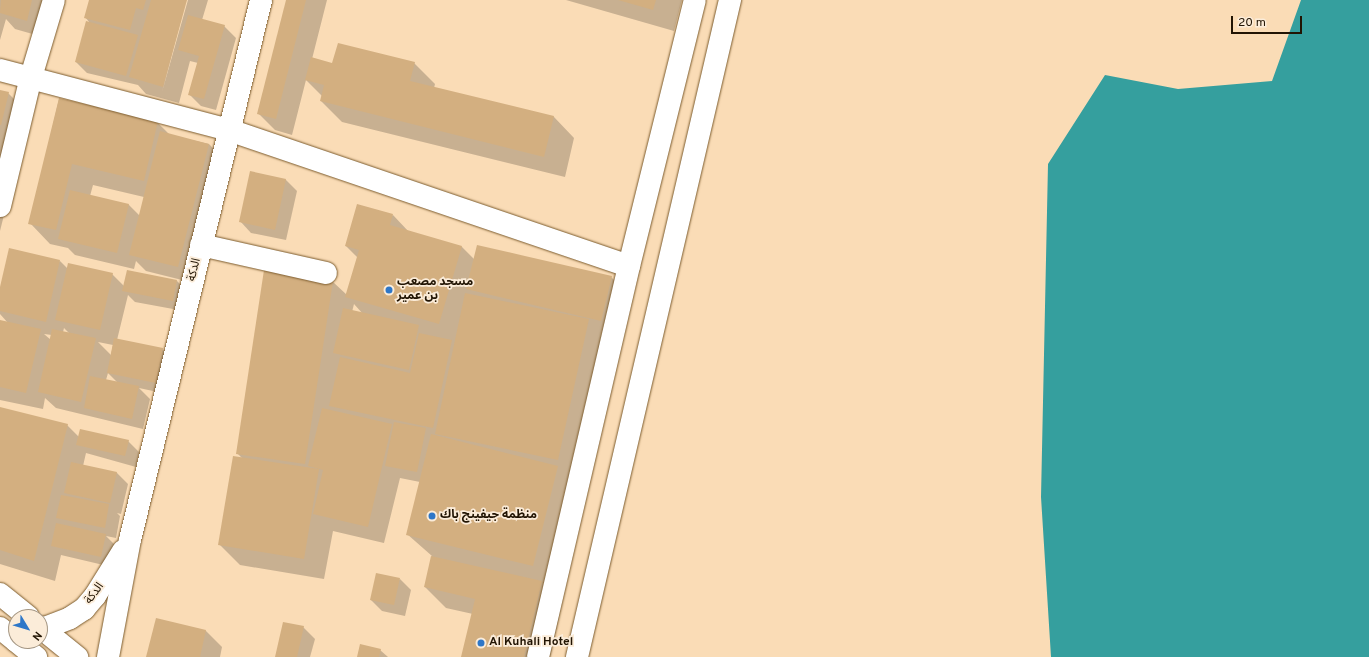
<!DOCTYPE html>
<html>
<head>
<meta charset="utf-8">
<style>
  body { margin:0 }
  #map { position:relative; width:1369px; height:657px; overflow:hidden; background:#fadcb6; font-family:Overpass,"Noto Sans Arabic",sans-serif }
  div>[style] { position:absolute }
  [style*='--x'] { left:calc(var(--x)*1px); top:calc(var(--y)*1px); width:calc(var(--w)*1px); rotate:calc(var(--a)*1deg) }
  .water>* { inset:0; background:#359f9e }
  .shadow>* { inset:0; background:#0003 }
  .building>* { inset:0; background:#d3af80 }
  .roads { filter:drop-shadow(0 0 1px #7c5c2e) drop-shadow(0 0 1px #7c5c2e) }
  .minor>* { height:22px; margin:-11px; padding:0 11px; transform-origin:11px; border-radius:11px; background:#fff }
  .major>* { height:22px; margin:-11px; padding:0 11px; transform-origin:11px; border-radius:11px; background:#fff }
  .dots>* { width:11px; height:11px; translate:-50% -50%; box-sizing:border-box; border:2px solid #fbecd9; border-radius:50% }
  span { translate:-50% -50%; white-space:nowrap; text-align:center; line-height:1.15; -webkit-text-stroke:3.5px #fbecd9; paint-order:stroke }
  .street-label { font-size:12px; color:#211403 }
  .poi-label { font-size:12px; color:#211403; font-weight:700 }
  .left { translate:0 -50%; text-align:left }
  .north { position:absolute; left:8px; top:609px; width:40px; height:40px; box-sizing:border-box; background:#fbecd9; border:1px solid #a49683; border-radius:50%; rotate:128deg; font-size:11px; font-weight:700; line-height:16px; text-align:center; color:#211403 }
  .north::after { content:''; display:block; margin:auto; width:14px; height:18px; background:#2e77c8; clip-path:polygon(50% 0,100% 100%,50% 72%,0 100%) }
  .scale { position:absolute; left:1231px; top:16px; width:71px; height:18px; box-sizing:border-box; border:2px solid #211403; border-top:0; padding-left:5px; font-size:12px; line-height:14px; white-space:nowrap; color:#211403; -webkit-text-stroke:3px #fbecd9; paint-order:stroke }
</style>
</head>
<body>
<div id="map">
  <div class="water">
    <div style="clip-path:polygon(1301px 0,1369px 0,1369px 657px,1051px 657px,1041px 497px,1048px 164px,1105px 75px,1178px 89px,1272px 81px)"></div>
  </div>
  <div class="shadow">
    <div style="clip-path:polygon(0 0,53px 0,43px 37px,15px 29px,6px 19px,0 40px)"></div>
    <div style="clip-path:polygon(90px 0,186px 0,162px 92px,188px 0,208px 0,202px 20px,224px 26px,236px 38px,216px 110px,201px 106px,189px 94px,198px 63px,190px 61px,179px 103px,146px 94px,138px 85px,87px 73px,76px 62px,90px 23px,85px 17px)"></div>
    <div style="clip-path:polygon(287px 0,327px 0,312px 59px,333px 64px,414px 63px,435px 84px,434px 88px,554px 117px,574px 138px,565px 177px,342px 122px,321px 101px,322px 96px,306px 80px,292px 135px,275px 130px,259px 114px)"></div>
    <div style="clip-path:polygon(566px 0,682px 0,674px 31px)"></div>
    <div style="clip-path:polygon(0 91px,8px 93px,29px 114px,0 231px)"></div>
    <div style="clip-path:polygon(evenodd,59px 99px,157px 122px,170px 135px,209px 144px,225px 161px,194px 283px,146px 271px,136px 261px,134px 269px,75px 255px,68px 248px,50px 244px,30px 223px,59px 99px,93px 185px,144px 197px,140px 216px,129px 205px,90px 196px,93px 185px)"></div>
    <div style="clip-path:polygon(251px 172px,286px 180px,297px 191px,286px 240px,251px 233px,240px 221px)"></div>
    <div style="clip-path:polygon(evenodd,393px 215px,409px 232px,462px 247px,474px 259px,611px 277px,628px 294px,617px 337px,601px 333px,609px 341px,553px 586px,543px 583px,562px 603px,550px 657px,462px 657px,473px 614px,446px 608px,425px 587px,432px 556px,407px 534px,420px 482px,400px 478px,384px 543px,333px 531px,324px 579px,240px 565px,219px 544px,242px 458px,237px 453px,333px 282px,347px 295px,358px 258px,346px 246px,393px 215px,354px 304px,363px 314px,352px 312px,354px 304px)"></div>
    <div style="clip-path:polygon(evenodd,60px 261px,68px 269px,112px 274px,124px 286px,177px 281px,188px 292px,184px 311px,135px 302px,128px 295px,117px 340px,162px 349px,173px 360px,167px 394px,139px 388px,150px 399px,143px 429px,56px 408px,45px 398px,43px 409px,0 400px,0 321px,8px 323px,0 314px,0 292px,60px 261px,64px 328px,70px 334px,63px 332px,64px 328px,60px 261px,44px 334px,52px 335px,51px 340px,44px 334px,60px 261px,98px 342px,113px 345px,111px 355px,98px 342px,60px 261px,108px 373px,118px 383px,106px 380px,108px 373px)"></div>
    <div style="clip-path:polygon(0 408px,67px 425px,79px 437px,128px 441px,139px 452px,136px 467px,86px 453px,83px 466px,117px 473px,128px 484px,121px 514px,117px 513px,120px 516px,116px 538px,106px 536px,117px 547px,112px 567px,61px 555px,55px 581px,0 564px)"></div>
    <div style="clip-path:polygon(400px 579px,411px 590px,405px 616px,382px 611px,371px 600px)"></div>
    <div style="clip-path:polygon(157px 619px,206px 631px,222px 647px,220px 657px,147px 657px)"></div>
    <div style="clip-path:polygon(303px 627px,315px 639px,310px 657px,276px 657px)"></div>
    <div style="clip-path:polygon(380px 650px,388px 657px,358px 657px)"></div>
  </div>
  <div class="building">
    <div style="clip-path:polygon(1px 0,32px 0,27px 21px,0 13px)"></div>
    <div style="clip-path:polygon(89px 0,146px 0,143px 10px,136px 8px,130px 30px,84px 18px)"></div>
    <div style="clip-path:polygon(151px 0,187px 0,163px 87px,129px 77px)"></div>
    <div style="clip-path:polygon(286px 0,306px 0,276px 119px,257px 114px)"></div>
    <div style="clip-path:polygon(618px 0,656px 0,653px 10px)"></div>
    <div style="clip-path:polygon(188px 15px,225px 25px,204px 99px,188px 95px,199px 56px,178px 50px)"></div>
    <div style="clip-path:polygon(86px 21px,138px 35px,126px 76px,75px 62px)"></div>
    <div style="clip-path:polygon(338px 43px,415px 62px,410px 81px,554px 116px,544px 157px,320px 101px,324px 85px,305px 80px,311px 57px,332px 63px)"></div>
    <div style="clip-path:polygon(0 90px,9px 92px,1px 125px,0 125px)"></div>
    <div style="clip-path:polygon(59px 98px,158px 121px,144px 181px,72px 164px,56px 230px,28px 224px)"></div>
    <div style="clip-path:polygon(160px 131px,209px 144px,178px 267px,129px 255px)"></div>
    <div style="clip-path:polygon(250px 171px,286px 179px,275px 230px,239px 222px)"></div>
    <div style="clip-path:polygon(70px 190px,129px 204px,117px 253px,58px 239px)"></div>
    <div style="clip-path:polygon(357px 204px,393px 214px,390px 225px,462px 246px,439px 324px,345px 297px,359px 250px,345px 246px)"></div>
    <div style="clip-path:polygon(477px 245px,612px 276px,601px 321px,466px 289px)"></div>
    <div style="clip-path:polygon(9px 248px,60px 260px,46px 322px,0 311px,0 287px)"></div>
    <div style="clip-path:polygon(68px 263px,113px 273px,100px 330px,55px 320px)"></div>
    <div style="clip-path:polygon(127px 270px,177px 280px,173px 301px,122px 291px)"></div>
    <div style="clip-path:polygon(264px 270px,333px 281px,305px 464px,236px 454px)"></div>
    <div style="clip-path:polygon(465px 293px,589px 319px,558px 460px,435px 434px)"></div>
    <div style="clip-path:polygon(343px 308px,419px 325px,409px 370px,333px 353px)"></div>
    <div style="clip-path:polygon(0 320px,41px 329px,26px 393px,0 387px)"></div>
    <div style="clip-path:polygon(52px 329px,96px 338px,81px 402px,38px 392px)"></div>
    <div style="clip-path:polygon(419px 333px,452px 340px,433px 428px,329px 406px,340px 357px,410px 373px)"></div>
    <div style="clip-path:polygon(114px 338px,163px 348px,156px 383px,107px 373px)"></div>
    <div style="clip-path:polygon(90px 376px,139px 386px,132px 419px,84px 408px)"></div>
    <div style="clip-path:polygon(0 407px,68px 424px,34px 561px,0 550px)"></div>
    <div style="clip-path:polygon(322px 408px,392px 424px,368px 527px,313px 514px,323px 470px,308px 466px)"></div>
    <div style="clip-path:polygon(394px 422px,426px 428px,417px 472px,385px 466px)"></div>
    <div style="clip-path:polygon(80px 429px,129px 440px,125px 456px,76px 445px)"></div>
    <div style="clip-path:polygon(431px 434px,558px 466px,533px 566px,406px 535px)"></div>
    <div style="clip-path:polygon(233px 456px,319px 469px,304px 559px,218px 545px)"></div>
    <div style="clip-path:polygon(71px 462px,117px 472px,110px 503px,64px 493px)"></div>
    <div style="clip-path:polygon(61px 495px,109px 504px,105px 528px,56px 518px)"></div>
    <div style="clip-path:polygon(56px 523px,106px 534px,101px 557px,51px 546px)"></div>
    <div style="clip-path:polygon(431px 556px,542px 581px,524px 657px,461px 657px,475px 599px,424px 587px)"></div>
    <div style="clip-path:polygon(376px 573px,400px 578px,394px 605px,370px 600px)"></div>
    <div style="clip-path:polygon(156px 618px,206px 630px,200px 657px,146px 657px)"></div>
    <div style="clip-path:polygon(283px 622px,304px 626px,297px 657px,275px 657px)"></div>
    <div style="clip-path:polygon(360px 644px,381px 649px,379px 657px,357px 657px)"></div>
  </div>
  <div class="roads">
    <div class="minor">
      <div style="--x:0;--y:70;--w:237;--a:14.7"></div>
      <div style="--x:229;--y:130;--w:422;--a:18.8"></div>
      <div style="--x:0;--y:206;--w:133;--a:-76.5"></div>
      <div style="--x:31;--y:77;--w:80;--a:-73.4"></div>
      <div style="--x:201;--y:245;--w:128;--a:12.6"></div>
      <div style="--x:42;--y:629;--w:30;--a:-21"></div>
      <div style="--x:70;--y:618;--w:17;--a:-33"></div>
      <div style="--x:84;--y:609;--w:17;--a:-50"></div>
      <div style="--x:95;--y:596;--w:53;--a:-58.1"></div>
      <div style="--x:108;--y:657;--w:119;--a:-79.4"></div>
      <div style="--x:130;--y:540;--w:556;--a:-76.36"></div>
    </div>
    <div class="major">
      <div style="--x:0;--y:594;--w:36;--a:39"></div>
      <div style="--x:40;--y:627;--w:48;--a:39"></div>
      <div style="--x:0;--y:628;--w:21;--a:39"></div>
      <div style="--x:16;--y:641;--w:26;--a:39"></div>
      <div style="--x:538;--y:657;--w:401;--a:-76.9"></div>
      <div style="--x:629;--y:266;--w:274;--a:-76.1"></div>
      <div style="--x:577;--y:657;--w:675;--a:-76.89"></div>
    </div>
  </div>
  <div class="dots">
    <div style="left:389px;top:290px;background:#2e77c8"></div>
    <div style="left:432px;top:516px;background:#2e77c8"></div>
    <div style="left:481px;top:643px;background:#2e77c8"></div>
  </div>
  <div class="street-label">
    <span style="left:195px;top:270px;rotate:-76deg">الدكة</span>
    <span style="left:95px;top:594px;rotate:-53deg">الدكة</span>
  </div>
  <div class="poi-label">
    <span class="left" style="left:397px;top:290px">مسجد مصعب<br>بن عمير</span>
    <span class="left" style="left:440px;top:516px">منظمة جيفينج باك</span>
    <span class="left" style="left:489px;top:643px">Al Kuhali Hotel</span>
  </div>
  <div class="north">N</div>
  <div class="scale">20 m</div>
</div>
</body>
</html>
